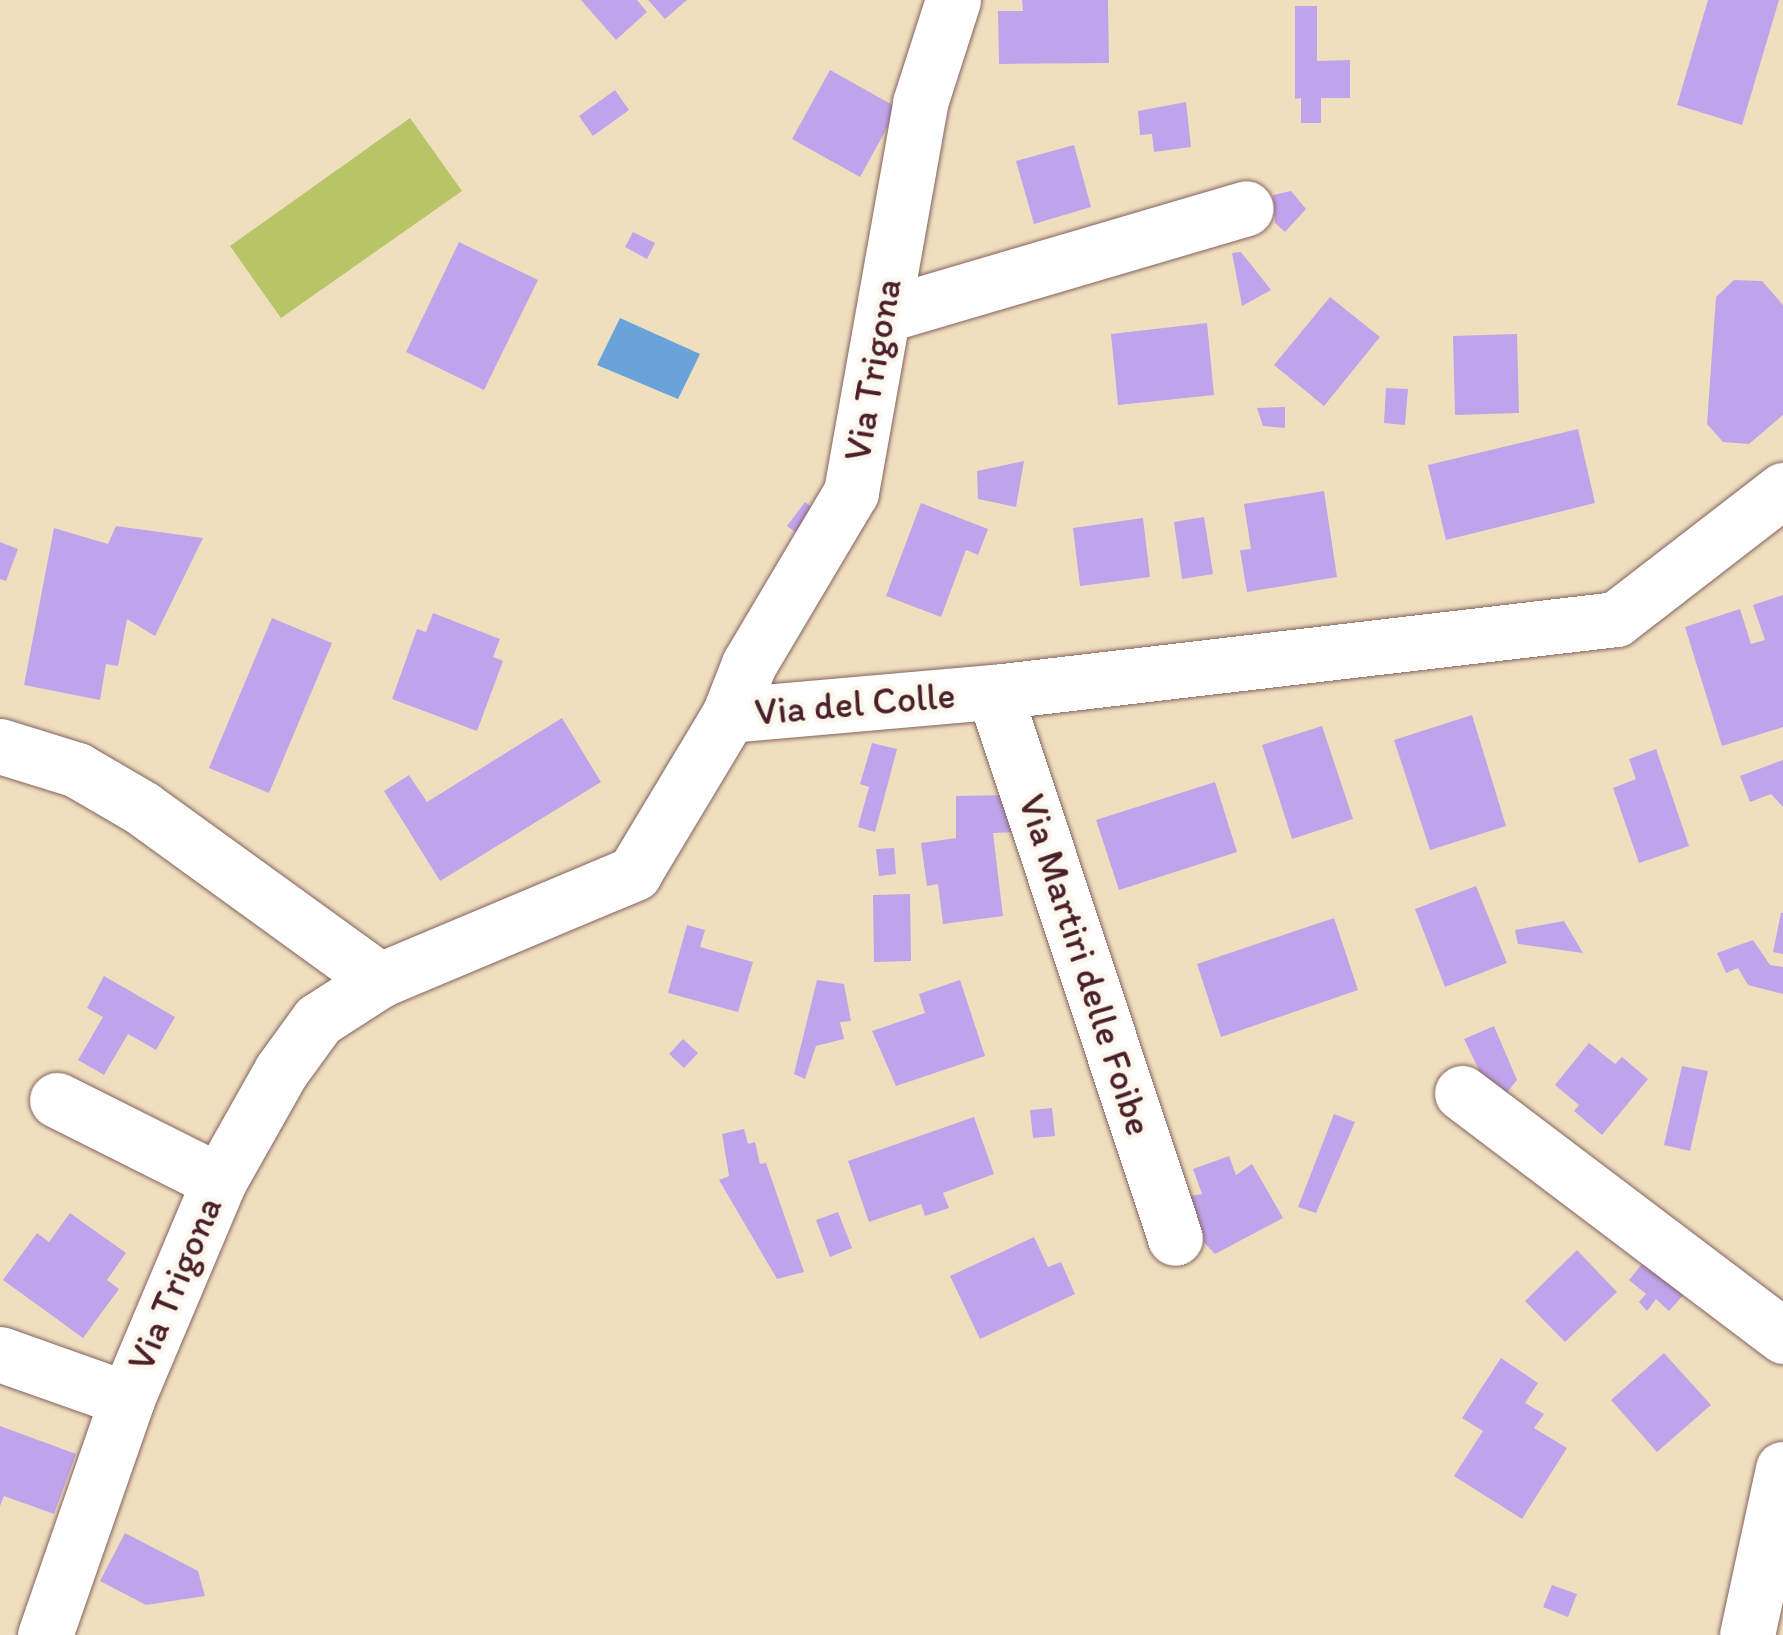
<!DOCTYPE html>
<html>
<head>
<meta charset="utf-8">
<style>
  body { margin:0 }
  #map { position:relative; width:1783px; height:1635px; overflow:hidden; background:#f0dfbf; font-family:Itim,sans-serif }
  div>[style] { position:absolute }
  [style*='--x'] { left:calc(var(--x)*1px); top:calc(var(--y)*1px); width:calc(var(--w)*1px); rotate:calc(var(--a)*1deg) }
  .green>* { inset:0; background:#b7c567 }
  .water>* { inset:0; background:#69a3d9 }
  .building>* { inset:0; background:#c0a4eb }
  .roads { filter:drop-shadow(0 0 2px #84625f) drop-shadow(0 0 2px #84625f) }
  .minor>* { height:55px; margin:-27.5px; padding:0 27.5px; transform-origin:27.5px; border-radius:27.5px; background:#fff }
  span { translate:-50% -50%; white-space:nowrap; text-align:center; line-height:1.15; -webkit-text-stroke:9px #fbf7ec; paint-order:stroke }
  .street-label { font-size:38px; color:#4a1f2b }
</style>
</head>
<body>
<div id="map">
  <div class="green">
    <div style="clip-path:polygon(410px 118px,462px 191px,281px 318px,230px 246px)"></div>
  </div>
  <div class="water">
    <div style="clip-path:polygon(620px 318px,700px 354px,678px 399px,597px 365px)"></div>
  </div>
  <div class="building">
    <div style="clip-path:polygon(581px 0,637px 0,647px 12px,616px 40px)"></div>
    <div style="clip-path:polygon(648px 0,687px 0,665px 19px)"></div>
    <div style="clip-path:polygon(1022px 0,1108px 0,1109px 63px,999px 64px,998px 11px,1023px 11px)"></div>
    <div style="clip-path:polygon(1708px 0,1779px 0,1742px 125px,1677px 105px)"></div>
    <div style="clip-path:polygon(1295px 6px,1317px 6px,1317px 61px,1350px 60px,1350px 98px,1321px 98px,1321px 123px,1301px 123px,1301px 98px,1295px 99px)"></div>
    <div style="clip-path:polygon(830px 70px,898px 108px,860px 177px,792px 139px)"></div>
    <div style="clip-path:polygon(615px 90px,629px 110px,593px 136px,579px 116px)"></div>
    <div style="clip-path:polygon(1186px 102px,1191px 147px,1154px 152px,1152px 134px,1140px 135px,1138px 111px)"></div>
    <div style="clip-path:polygon(1074px 145px,1091px 207px,1034px 224px,1016px 161px)"></div>
    <div style="clip-path:polygon(1291px 191px,1306px 209px,1285px 232px,1275px 223px,1273px 195px)"></div>
    <div style="clip-path:polygon(633px 232px,655px 243px,647px 259px,625px 247px)"></div>
    <div style="clip-path:polygon(459px 242px,538px 280px,484px 390px,406px 352px)"></div>
    <div style="clip-path:polygon(1241px 252px,1271px 290px,1242px 306px,1232px 253px)"></div>
    <div style="clip-path:polygon(1734px 280px,1762px 281px,1783px 305px,1783px 415px,1749px 444px,1723px 442px,1707px 424px,1716px 297px)"></div>
    <div style="clip-path:polygon(1330px 297px,1380px 337px,1324px 406px,1274px 365px)"></div>
    <div style="clip-path:polygon(1207px 323px,1214px 395px,1118px 405px,1111px 334px)"></div>
    <div style="clip-path:polygon(1517px 334px,1519px 413px,1455px 415px,1453px 336px)"></div>
    <div style="clip-path:polygon(1386px 388px,1408px 389px,1405px 425px,1384px 423px)"></div>
    <div style="clip-path:polygon(1285px 407px,1285px 428px,1263px 426px,1257px 408px)"></div>
    <div style="clip-path:polygon(1578px 429px,1595px 503px,1446px 540px,1428px 465px)"></div>
    <div style="clip-path:polygon(1024px 461px,1016px 507px,978px 499px,977px 471px)"></div>
    <div style="clip-path:polygon(1324px 491px,1337px 577px,1247px 592px,1240px 550px,1251px 549px,1244px 504px)"></div>
    <div style="clip-path:polygon(805px 502px,822px 515px,804px 539px,787px 526px)"></div>
    <div style="clip-path:polygon(921px 503px,988px 529px,978px 555px,966px 550px,941px 617px,886px 596px)"></div>
    <div style="clip-path:polygon(1204px 517px,1213px 574px,1182px 579px,1174px 522px)"></div>
    <div style="clip-path:polygon(1143px 518px,1150px 577px,1080px 586px,1073px 528px)"></div>
    <div style="clip-path:polygon(116px 526px,203px 538px,155px 636px,127px 619px,118px 666px,106px 664px,100px 700px,24px 685px,54px 528px,108px 544px)"></div>
    <div style="clip-path:polygon(0 542px,18px 549px,6px 581px,0 579px)"></div>
    <div style="clip-path:polygon(1783px 595px,1783px 727px,1722px 746px,1685px 627px,1740px 609px,1751px 644px,1765px 640px,1753px 605px)"></div>
    <div style="clip-path:polygon(433px 613px,500px 639px,493px 657px,503px 661px,477px 731px,392px 699px,417px 629px,426px 632px)"></div>
    <div style="clip-path:polygon(272px 618px,332px 643px,269px 793px,209px 768px)"></div>
    <div style="clip-path:polygon(1472px 715px,1506px 826px,1430px 850px,1394px 740px)"></div>
    <div style="clip-path:polygon(562px 718px,601px 782px,440px 881px,384px 791px,409px 775px,427px 802px)"></div>
    <div style="clip-path:polygon(1322px 726px,1353px 819px,1292px 839px,1262px 745px)"></div>
    <div style="clip-path:polygon(872px 743px,897px 749px,875px 832px,858px 827px,869px 787px,860px 784px)"></div>
    <div style="clip-path:polygon(1656px 749px,1689px 846px,1639px 863px,1613px 788px,1636px 779px,1629px 759px)"></div>
    <div style="clip-path:polygon(1783px 760px,1783px 807px,1771px 794px,1750px 802px,1740px 776px)"></div>
    <div style="clip-path:polygon(1215px 782px,1237px 852px,1119px 890px,1096px 820px)"></div>
    <div style="clip-path:polygon(1012px 795px,1016px 832px,993px 833px,1003px 916px,943px 924px,938px 884px,927px 886px,921px 843px,956px 838px,956px 796px)"></div>
    <div style="clip-path:polygon(894px 848px,896px 874px,879px 876px,876px 849px)"></div>
    <div style="clip-path:polygon(1476px 886px,1507px 963px,1445px 987px,1415px 909px)"></div>
    <div style="clip-path:polygon(910px 894px,911px 961px,874px 962px,873px 895px)"></div>
    <div style="clip-path:polygon(1781px 913px,1783px 913px,1783px 954px,1773px 952px)"></div>
    <div style="clip-path:polygon(1334px 918px,1358px 990px,1221px 1037px,1197px 964px)"></div>
    <div style="clip-path:polygon(1564px 921px,1583px 953px,1518px 944px,1515px 930px)"></div>
    <div style="clip-path:polygon(687px 925px,705px 930px,700px 947px,753px 962px,738px 1012px,668px 993px)"></div>
    <div style="clip-path:polygon(1753px 940px,1770px 965px,1783px 967px,1783px 994px,1748px 985px,1738px 968px,1726px 973px,1717px 953px)"></div>
    <div style="clip-path:polygon(104px 976px,175px 1017px,156px 1050px,128px 1034px,104px 1075px,78px 1060px,103px 1017px,87px 1008px)"></div>
    <div style="clip-path:polygon(817px 980px,844px 984px,851px 1021px,840px 1022px,844px 1039px,816px 1046px,805px 1079px,794px 1074px)"></div>
    <div style="clip-path:polygon(960px 980px,985px 1056px,896px 1086px,872px 1031px,925px 1013px,919px 994px)"></div>
    <div style="clip-path:polygon(1494px 1026px,1517px 1080px,1501px 1100px,1468px 1073px,1479px 1070px,1464px 1039px)"></div>
    <div style="clip-path:polygon(683px 1039px,698px 1053px,684px 1068px,669px 1054px)"></div>
    <div style="clip-path:polygon(1589px 1043px,1615px 1064px,1622px 1057px,1648px 1079px,1602px 1135px,1574px 1111px,1579px 1105px,1555px 1085px)"></div>
    <div style="clip-path:polygon(1682px 1066px,1708px 1071px,1690px 1151px,1664px 1145px)"></div>
    <div style="clip-path:polygon(1052px 1108px,1055px 1136px,1033px 1138px,1030px 1110px)"></div>
    <div style="clip-path:polygon(1334px 1114px,1355px 1122px,1316px 1213px,1298px 1207px)"></div>
    <div style="clip-path:polygon(974px 1117px,994px 1174px,943px 1193px,949px 1208px,925px 1216px,921px 1204px,869px 1222px,848px 1161px)"></div>
    <div style="clip-path:polygon(744px 1129px,748px 1144px,755px 1142px,760px 1164px,766px 1163px,804px 1272px,777px 1279px,719px 1180px,729px 1176px,722px 1134px)"></div>
    <div style="clip-path:polygon(1229px 1156px,1236px 1175px,1252px 1164px,1283px 1218px,1215px 1254px,1197px 1235px,1184px 1197px,1202px 1194px,1193px 1169px)"></div>
    <div style="clip-path:polygon(838px 1212px,852px 1248px,830px 1257px,816px 1220px)"></div>
    <div style="clip-path:polygon(70px 1213px,126px 1253px,107px 1280px,119px 1289px,83px 1338px,3px 1280px,37px 1233px,49px 1242px)"></div>
    <div style="clip-path:polygon(1034px 1237px,1048px 1267px,1061px 1262px,1075px 1294px,980px 1339px,950px 1276px)"></div>
    <div style="clip-path:polygon(1577px 1250px,1617px 1292px,1565px 1342px,1525px 1301px)"></div>
    <div style="clip-path:polygon(1647px 1258px,1687px 1291px,1669px 1311px,1656px 1299px,1647px 1311px,1639px 1302px,1646px 1294px,1629px 1280px)"></div>
    <div style="clip-path:polygon(1664px 1353px,1711px 1405px,1657px 1452px,1611px 1400px)"></div>
    <div style="clip-path:polygon(1501px 1358px,1538px 1383px,1525px 1403px,1544px 1414px,1534px 1428px,1567px 1448px,1522px 1519px,1454px 1476px,1483px 1431px,1462px 1418px)"></div>
    <div style="clip-path:polygon(0 1426px,76px 1454px,54px 1514px,4px 1496px,0 1506px)"></div>
    <div style="clip-path:polygon(125px 1533px,198px 1571px,205px 1596px,146px 1605px,100px 1581px)"></div>
    <div style="clip-path:polygon(1552px 1585px,1577px 1594px,1568px 1617px,1543px 1607px)"></div>
  </div>
  <div class="roads">
    <div class="minor">
      <div style="--x:883;--y:315;--w:378;--a:-16.4"></div>
      <div style="--x:994;--y:692;--w:575;--a:71.66"></div>
      <div style="--x:729;--y:715;--w:55;--a:-68.6"></div>
      <div style="--x:749;--y:664;--w:200;--a:-59.3"></div>
      <div style="--x:851;--y:492;--w:395;--a:-79.9"></div>
      <div style="--x:920;--y:103;--w:108;--a:-72.2"></div>
      <div style="--x:0;--y:746;--w:81;--a:17.3"></div>
      <div style="--x:77;--y:770;--w:75;--a:30.3"></div>
      <div style="--x:142;--y:808;--w:294;--a:35.9"></div>
      <div style="--x:380;--y:980;--w:276;--a:-22.8"></div>
      <div style="--x:634;--y:873;--w:184;--a:-59"></div>
      <div style="--x:729;--y:715;--w:266;--a:-5"></div>
      <div style="--x:994;--y:692;--w:626;--a:-6.69"></div>
      <div style="--x:1616;--y:619;--w:211;--a:-37.7"></div>
      <div style="--x:1462;--y:1093;--w:403;--a:37.1"></div>
      <div style="--x:57;--y:1100;--w:181;--a:26.6"></div>
      <div style="--x:0;--y:1354;--w:135;--a:19.5"></div>
      <div style="--x:45;--y:1635;--w:250;--a:-70.8"></div>
      <div style="--x:127;--y:1399;--w:237;--a:-67.1"></div>
      <div style="--x:219;--y:1181;--w:126;--a:-60.6"></div>
      <div style="--x:281;--y:1071;--w:63;--a:-54"></div>
      <div style="--x:318;--y:1020;--w:74;--a:-32.8"></div>
      <div style="--x:1747;--y:1635;--w:170;--a:-77.8"></div>
    </div>
  </div>
  <div class="street-label">
    <span style="left:873px;top:370px;rotate:-80deg">Via Trigona</span>
    <span style="left:855px;top:704px;rotate:-5deg">Via del Colle</span>
    <span style="left:1085px;top:965px;rotate:72deg">Via Martiri delle Foibe</span>
    <span style="left:175px;top:1284px;rotate:-67deg">Via Trigona</span>
  </div>
</div>
</body>
</html>
